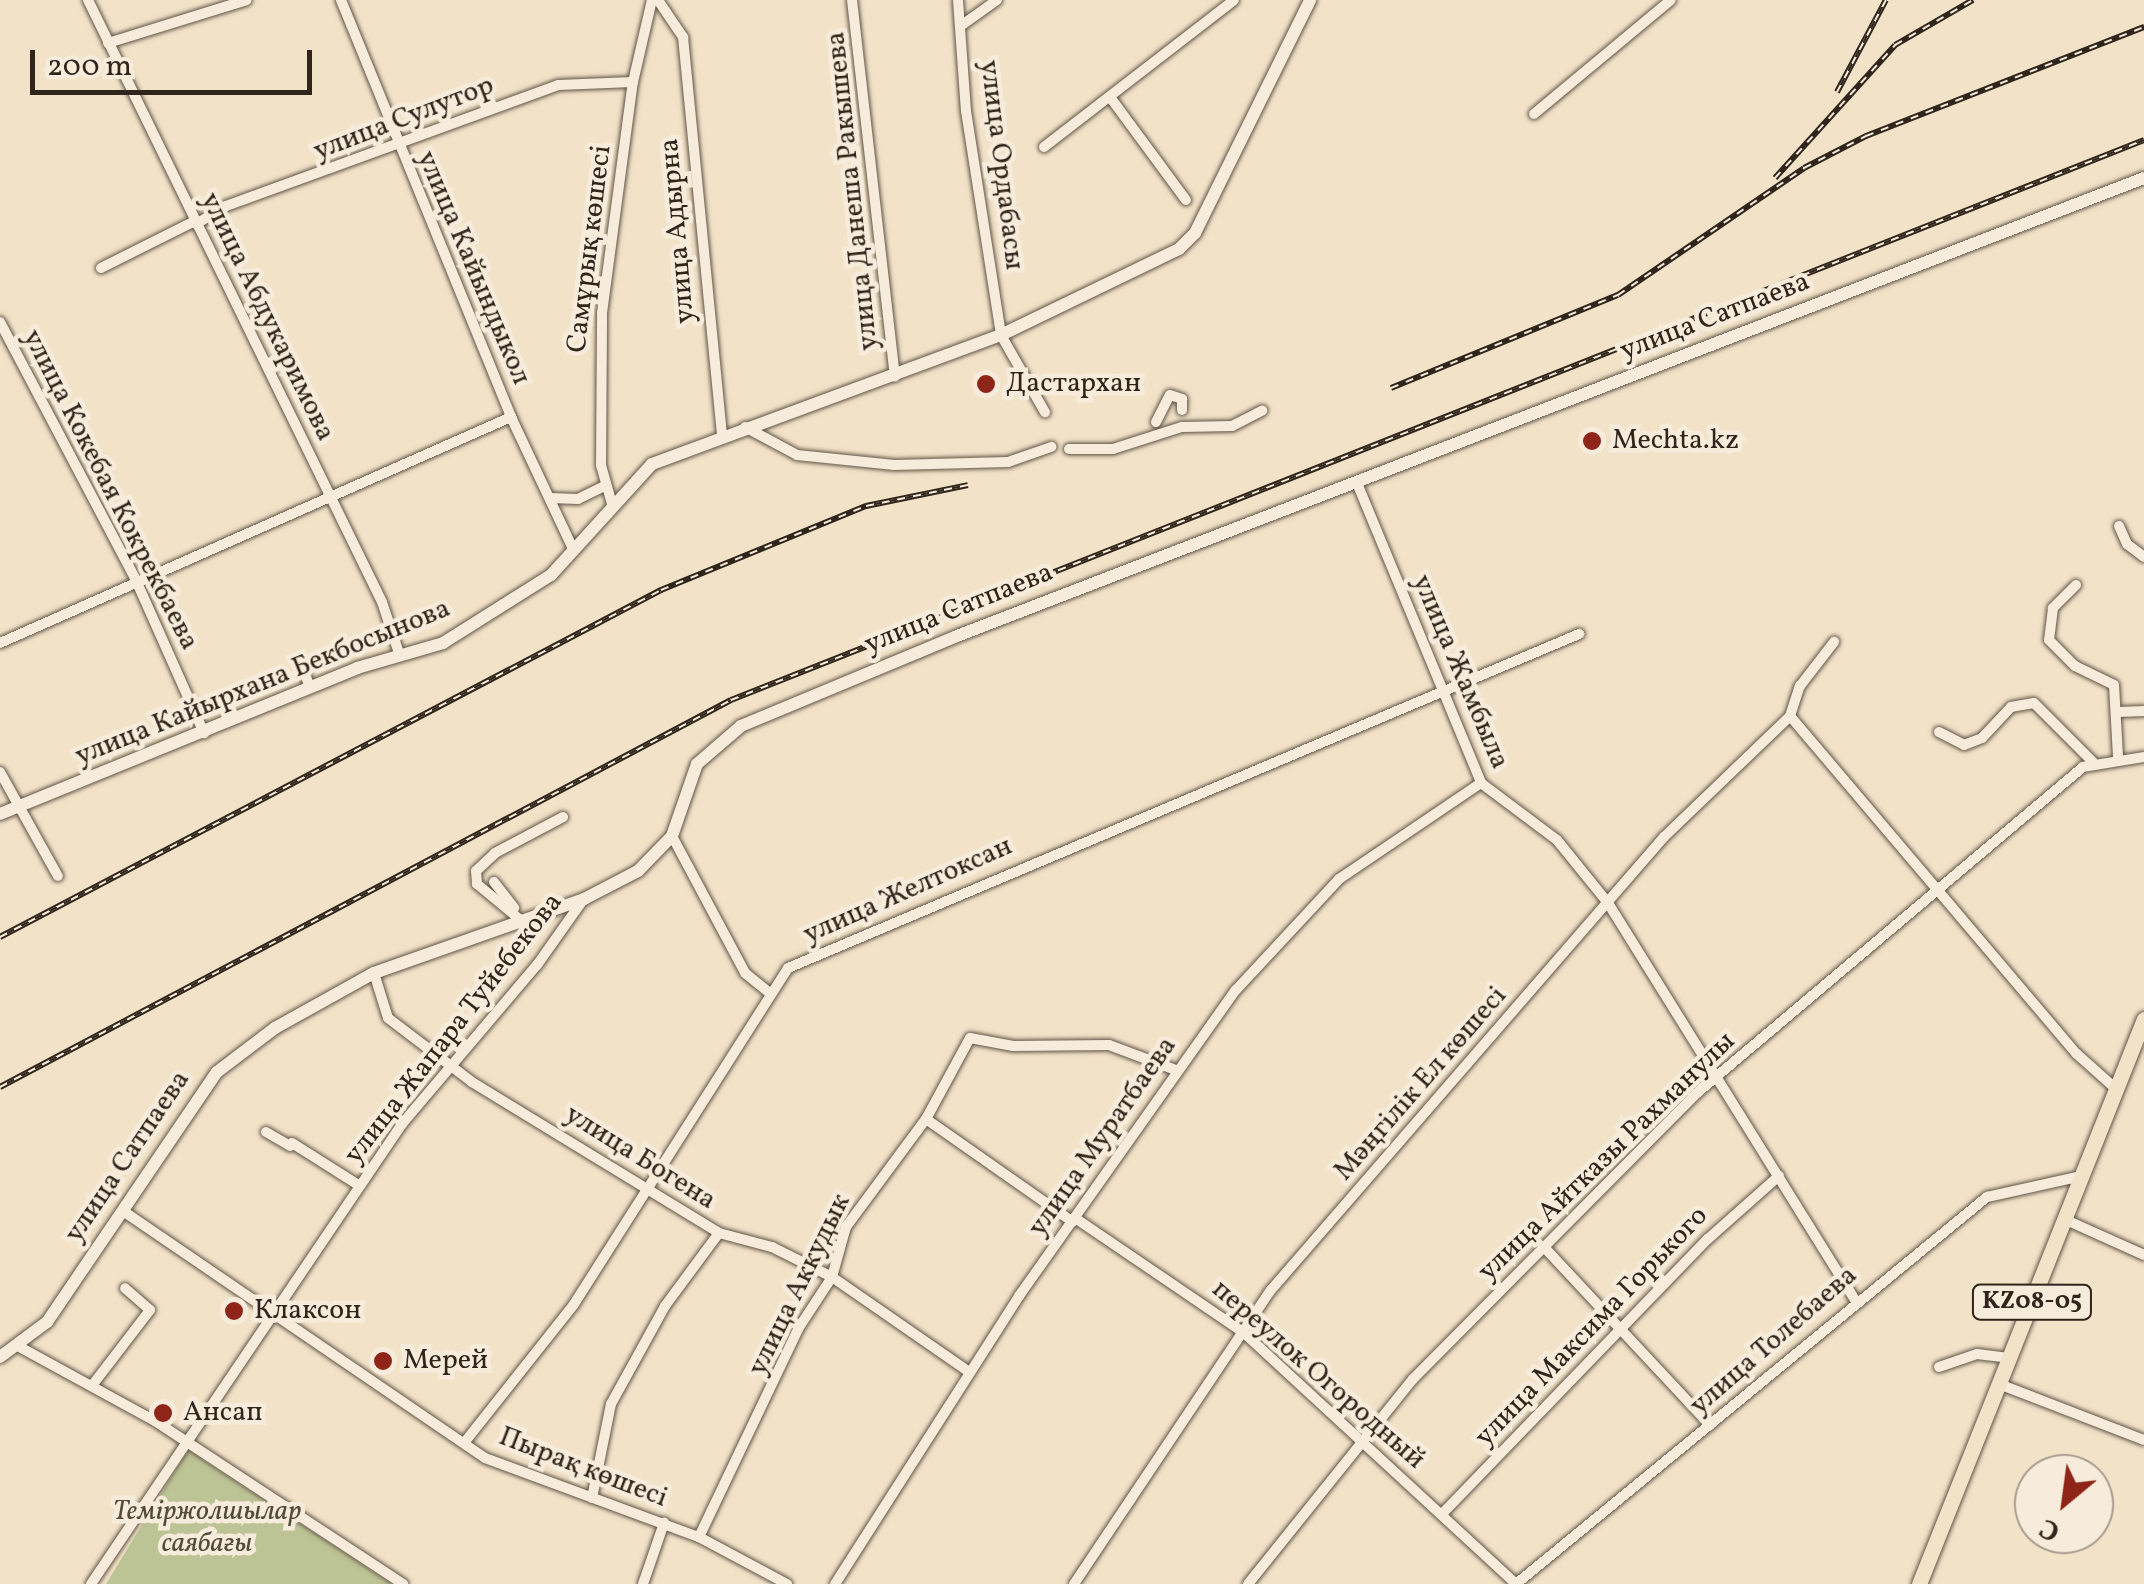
<!DOCTYPE html>
<html>
<head>
<meta charset="utf-8">
<style>
  body { margin:0 }
  #map { position:relative; width:2144px; height:1584px; overflow:hidden; background:#f2e2c8; font-family:Vollkorn,serif }
  div>[style] { position:absolute }
  [style*='--x'] { left:calc(var(--x)*1px); top:calc(var(--y)*1px); width:calc(var(--w)*1px); rotate:calc(var(--a)*1deg) }
  .green>* { inset:0; background:#bcc395 }
  .roads { filter:drop-shadow(0 0 2px #605446) drop-shadow(0 0 2px #605446) }
  .minor>* { height:10px; margin:-5px; padding:0 5px; transform-origin:5px; border-radius:5px; background:#f7ecdb }
  .tertiary>* { height:12px; margin:-6px; padding:0 6px; transform-origin:6px; border-radius:6px; background:#f7ecdb }
  .primary>* { height:15px; margin:-7.5px; padding:0 7.5px; transform-origin:7.5px; border-radius:7.5px; background:#f2e2c8 }
  .rail>* { height:6px; margin-top:-3px; transform-origin:0; background:repeating-linear-gradient(90deg,#f7ecdb 0 8px,#30251b 0 16px); box-sizing:border-box; border-block:2px solid #30251b }
  .dots>* { width:28px; height:28px; translate:-50% -50%; box-sizing:border-box; border:5px solid #f7ecdb; border-radius:50% }
  span { translate:-50% -50%; white-space:nowrap; text-align:center; line-height:1.15; -webkit-text-stroke:9px #f7ecdb; paint-order:stroke }
  .shield-label span { padding:2px 8px; background:#f7ecdb; border:2px solid; border-radius:8px; -webkit-text-stroke-width:0 }
  .shield-label { font-size:25px; color:#30251b; font-weight:700 }
  .street-label { font-size:28px; color:#30251b }
  .poi-label { font-size:28px; color:#30251b }
  .left { translate:0 -50%; text-align:left }
  .park-label { font-size:28px; color:#534c3a; font-style:italic }
  .north { position:absolute; left:2014px; top:1454px; width:100px; height:100px; box-sizing:border-box; background:#f7ecdb; border:2px solid #a79c8e; border-radius:50%; rotate:209deg; font-size:28px; font-weight:700; line-height:40px; text-align:center; color:#30251b }
  .north::after { content:''; display:block; margin:auto; width:35px; height:45px; background:#8f2418; clip-path:polygon(50% 0,100% 100%,50% 72%,0 100%) }
  .scale { position:absolute; left:30px; top:50px; width:282px; height:45px; box-sizing:border-box; border:5px solid #30251b; border-top:0; padding-left:12px; font-size:30px; line-height:35px; white-space:nowrap; color:#30251b; -webkit-text-stroke:8px #f7ecdb; paint-order:stroke }
</style>
</head>
<body>
<div id="map">
  <div class="green">
    <div style="clip-path:polygon(188px 1450px,392px 1584px,106px 1584px)"></div>
  </div>
  <div class="roads">
    <div class="minor">
      <div style="--x:88;--y:0;--w:670;--a:63.97"></div>
      <div style="--x:382;--y:602;--w:57;--a:71.6"></div>
      <div style="--x:341;--y:0;--w:450;--a:67.8"></div>
      <div style="--x:511;--y:417;--w:146;--a:64.8"></div>
      <div style="--x:658;--y:0;--w:45;--a:56"></div>
      <div style="--x:683;--y:37;--w:400;--a:84.4"></div>
      <div style="--x:852;--y:0;--w:379;--a:83.5"></div>
      <div style="--x:958;--y:0;--w:111;--a:85.9"></div>
      <div style="--x:966;--y:111;--w:227;--a:81.1"></div>
      <div style="--x:1001;--y:335;--w:89;--a:60.3"></div>
      <div style="--x:962;--y:25;--w:43;--a:-35.5"></div>
      <div style="--x:108;--y:43;--w:145;--a:-17.2"></div>
      <div style="--x:1110;--y:97;--w:128;--a:53.6"></div>
      <div style="--x:1534;--y:114;--w:178;--a:-39.8"></div>
      <div style="--x:1044;--y:147;--w:240;--a:-37.7"></div>
      <div style="--x:196;--y:224;--w:35;--a:-31"></div>
      <div style="--x:226;--y:206;--w:353;--a:-20"></div>
      <div style="--x:558;--y:85;--w:75;--a:-2.3"></div>
      <div style="--x:101;--y:268;--w:105;--a:-26.6"></div>
      <div style="--x:0;--y:322;--w:289;--a:62.2"></div>
      <div style="--x:135;--y:578;--w:170;--a:66"></div>
      <div style="--x:1156;--y:422;--w:30;--a:-63"></div>
      <div style="--x:1170;--y:395;--w:13;--a:18"></div>
      <div style="--x:1182;--y:399;--w:11;--a:90"></div>
      <div style="--x:745;--y:427;--w:59;--a:28.3"></div>
      <div style="--x:797;--y:455;--w:98;--a:5.9"></div>
      <div style="--x:894;--y:465;--w:114;--a:-1.5"></div>
      <div style="--x:1008;--y:462;--w:46;--a:-19.2"></div>
      <div style="--x:1069;--y:449;--w:44;--a:0"></div>
      <div style="--x:1113;--y:449;--w:72;--a:-17.7"></div>
      <div style="--x:1182;--y:427;--w:50;--a:-1.1"></div>
      <div style="--x:1232;--y:426;--w:34;--a:-27"></div>
      <div style="--x:1357;--y:483;--w:325;--a:67.5"></div>
      <div style="--x:1481;--y:783;--w:95;--a:36.9"></div>
      <div style="--x:1557;--y:840;--w:81;--a:51"></div>
      <div style="--x:1608;--y:903;--w:468;--a:58.1"></div>
      <div style="--x:550;--y:498;--w:28;--a:2"></div>
      <div style="--x:578;--y:499;--w:30;--a:-26"></div>
      <div style="--x:612;--y:504;--w:41;--a:-105.8"></div>
      <div style="--x:601;--y:465;--w:152;--a:-89.6"></div>
      <div style="--x:602;--y:313;--w:233;--a:-82.4"></div>
      <div style="--x:633;--y:82;--w:84;--a:-77"></div>
      <div style="--x:2119;--y:526;--w:20;--a:66"></div>
      <div style="--x:2127;--y:544;--w:21;--a:37"></div>
      <div style="--x:2076;--y:585;--w:33;--a:135"></div>
      <div style="--x:2053;--y:608;--w:32;--a:97"></div>
      <div style="--x:2049;--y:640;--w:37;--a:45"></div>
      <div style="--x:2075;--y:666;--w:43;--a:26"></div>
      <div style="--x:2114;--y:685;--w:72;--a:86.8"></div>
      <div style="--x:0;--y:643;--w:559;--a:-23.86"></div>
      <div style="--x:303;--y:669;--w:19;--a:69"></div>
      <div style="--x:2118;--y:712;--w:26;--a:-2"></div>
      <div style="--x:1790;--y:716;--w:443;--a:49.7"></div>
      <div style="--x:2077;--y:1054;--w:52;--a:41.9"></div>
      <div style="--x:1939;--y:732;--w:28;--a:27"></div>
      <div style="--x:1964;--y:745;--w:19;--a:-21"></div>
      <div style="--x:1982;--y:738;--w:42;--a:-46.9"></div>
      <div style="--x:2011;--y:707;--w:23;--a:-10"></div>
      <div style="--x:2034;--y:703;--w:83;--a:45"></div>
      <div style="--x:0;--y:772;--w:119;--a:60.9"></div>
      <div style="--x:672;--y:836;--w:155;--a:61.9"></div>
      <div style="--x:745;--y:973;--w:32;--a:39"></div>
      <div style="--x:494;--y:882;--w:33;--a:52"></div>
      <div style="--x:523;--y:922;--w:60;--a:-140.4"></div>
      <div style="--x:477;--y:884;--w:13;--a:-94"></div>
      <div style="--x:476;--y:871;--w:26;--a:-43"></div>
      <div style="--x:495;--y:853;--w:77;--a:-27.9"></div>
      <div style="--x:374;--y:973;--w:47;--a:72.7"></div>
      <div style="--x:388;--y:1018;--w:106;--a:37.3"></div>
      <div style="--x:472;--y:1082;--w:289;--a:31.4"></div>
      <div style="--x:719;--y:1233;--w:55;--a:14.8"></div>
      <div style="--x:772;--y:1247;--w:67;--a:26.6"></div>
      <div style="--x:832;--y:1277;--w:167;--a:34.7"></div>
      <div style="--x:926;--y:1119;--w:179;--a:35"></div>
      <div style="--x:266;--y:1132;--w:28;--a:30"></div>
      <div style="--x:292;--y:1143;--w:80;--a:32.3"></div>
      <div style="--x:123;--y:1211;--w:438;--a:34.3"></div>
      <div style="--x:485;--y:1458;--w:228;--a:20.3"></div>
      <div style="--x:699;--y:1537;--w:100;--a:28.1"></div>
      <div style="--x:1075;--y:1218;--w:203;--a:34.2"></div>
      <div style="--x:1243;--y:1332;--w:372;--a:42.7"></div>
      <div style="--x:2064;--y:1219;--w:88;--a:24.2"></div>
      <div style="--x:1543;--y:1246;--w:245;--a:47"></div>
      <div style="--x:16;--y:1345;--w:158;--a:28.7"></div>
      <div style="--x:155;--y:1421;--w:297;--a:33.3"></div>
      <div style="--x:1939;--y:1367;--w:40;--a:-18.9"></div>
      <div style="--x:1977;--y:1354;--w:32;--a:7"></div>
      <div style="--x:94;--y:1383;--w:92;--a:-52.5"></div>
      <div style="--x:150;--y:1310;--w:33;--a:-139"></div>
      <div style="--x:1999;--y:1384;--w:155;--a:21.1"></div>
      <div style="--x:464;--y:1443;--w:177;--a:-51.6"></div>
      <div style="--x:574;--y:1304;--w:398;--a:-57.5"></div>
      <div style="--x:788;--y:968;--w:859;--a:-22.89"></div>
      <div style="--x:592;--y:1498;--w:96;--a:-78.6"></div>
      <div style="--x:611;--y:1404;--w:112;--a:-61.1"></div>
      <div style="--x:665;--y:1306;--w:91;--a:-53.5"></div>
      <div style="--x:1442;--y:1514;--w:383;--a:-46"></div>
      <div style="--x:1708;--y:1239;--w:95;--a:-41.6"></div>
      <div style="--x:699;--y:1537;--w:230;--a:-64.5"></div>
      <div style="--x:798;--y:1329;--w:62;--a:-56.8"></div>
      <div style="--x:832;--y:1277;--w:52;--a:-74.4"></div>
      <div style="--x:846;--y:1227;--w:134;--a:-53.5"></div>
      <div style="--x:926;--y:1119;--w:92;--a:-61.5"></div>
      <div style="--x:970;--y:1038;--w:44;--a:10.5"></div>
      <div style="--x:1013;--y:1046;--w:96;--a:-0.6"></div>
      <div style="--x:1109;--y:1045;--w:72;--a:20.5"></div>
      <div style="--x:91;--y:1584;--w:555;--a:-55.94"></div>
      <div style="--x:402;--y:1124;--w:209;--a:-49.7"></div>
      <div style="--x:537;--y:965;--w:80;--a:-54.7"></div>
      <div style="--x:643;--y:1584;--w:65;--a:-71"></div>
      <div style="--x:835;--y:1584;--w:342;--a:-57.4"></div>
      <div style="--x:1019;--y:1296;--w:375;--a:-54.7"></div>
      <div style="--x:1236;--y:990;--w:151;--a:-47.1"></div>
      <div style="--x:1339;--y:879;--w:171;--a:-34.1"></div>
      <div style="--x:1074;--y:1584;--w:354;--a:-56.2"></div>
      <div style="--x:1271;--y:1290;--w:600;--a:-49.06"></div>
      <div style="--x:1664;--y:837;--w:175;--a:-43.8"></div>
      <div style="--x:1790;--y:716;--w:32;--a:-72"></div>
      <div style="--x:1800;--y:686;--w:56;--a:-52.3"></div>
      <div style="--x:1248;--y:1584;--w:263;--a:-51.2"></div>
      <div style="--x:1413;--y:1379;--w:403;--a:-45.2"></div>
      <div style="--x:1697;--y:1093;--w:505;--a:-40.18"></div>
      <div style="--x:2083;--y:767;--w:62;--a:-9.3"></div>
      <div style="--x:1516;--y:1584;--w:610;--a:-39.41"></div>
      <div style="--x:1987;--y:1197;--w:97;--a:-12.5"></div>
    </div>
    <div class="tertiary">
      <div style="--x:0;--y:814;--w:386;--a:-22.2"></div>
      <div style="--x:357;--y:668;--w:90;--a:-16.2"></div>
      <div style="--x:443;--y:643;--w:128;--a:-32.2"></div>
      <div style="--x:551;--y:575;--w:150;--a:-47.7"></div>
      <div style="--x:652;--y:464;--w:372;--a:-20.3"></div>
      <div style="--x:1001;--y:335;--w:198;--a:-25.8"></div>
      <div style="--x:1179;--y:249;--w:23;--a:-45"></div>
      <div style="--x:1195;--y:233;--w:260;--a:-63.7"></div>
      <div style="--x:0;--y:1357;--w:59;--a:-36.7"></div>
      <div style="--x:47;--y:1322;--w:302;--a:-55.8"></div>
      <div style="--x:217;--y:1072;--w:73;--a:-37.2"></div>
      <div style="--x:275;--y:1028;--w:113;--a:-29.1"></div>
      <div style="--x:374;--y:973;--w:223;--a:-19.4"></div>
      <div style="--x:584;--y:899;--w:61;--a:-27.4"></div>
      <div style="--x:638;--y:871;--w:49;--a:-45.8"></div>
      <div style="--x:672;--y:836;--w:76;--a:-70.9"></div>
      <div style="--x:697;--y:764;--w:58;--a:-40.8"></div>
      <div style="--x:741;--y:726;--w:234;--a:-22.6"></div>
      <div style="--x:957;--y:636;--w:1272;--a:-21.1"></div>
    </div>
    <div class="primary">
      <div style="--x:1919;--y:1584;--w:608;--a:-68.29"></div>
    </div>
  </div>
  <div class="rail">
    <div style="--x:1837;--y:92;--w:104;--a:-62"></div>
    <div style="--x:1775;--y:178;--w:179;--a:-47.9"></div>
    <div style="--x:1895;--y:45;--w:90;--a:-30"></div>
    <div style="--x:1391;--y:388;--w:245;--a:-22.3"></div>
    <div style="--x:1618;--y:295;--w:225;--a:-34.3"></div>
    <div style="--x:1804;--y:168;--w:70;--a:-27.3"></div>
    <div style="--x:1866;--y:136;--w:299;--a:-21.4"></div>
    <div style="--x:0;--y:937;--w:747;--a:-27.7"></div>
    <div style="--x:661;--y:590;--w:222;--a:-22.3"></div>
    <div style="--x:866;--y:506;--w:104;--a:-11.6"></div>
    <div style="--x:0;--y:1087;--w:827;--a:-27.9"></div>
    <div style="--x:731;--y:700;--w:1520;--a:-21.62"></div>
  </div>
  <div class="dots">
    <div style="left:986px;top:384px;background:#8f2418"></div>
    <div style="left:1592px;top:441px;background:#8f2418"></div>
    <div style="left:234px;top:1311px;background:#8f2418"></div>
    <div style="left:383px;top:1361px;background:#8f2418"></div>
    <div style="left:163px;top:1413px;background:#8f2418"></div>
  </div>
  <div class="shield-label">
    <span style="left:2032px;top:1302px">KZ08-05</span>
  </div>
  <div class="street-label">
    <span style="left:404px;top:119px;rotate:-21deg">улица Сулутор</span>
    <span style="left:1001px;top:165px;rotate:83deg">улица Ордабасы</span>
    <span style="left:853px;top:191px;rotate:-96deg">улица Данеша Ракышева</span>
    <span style="left:678px;top:231px;rotate:-95deg">улица Адырна</span>
    <span style="left:590px;top:249px;rotate:-83deg">Самұрық көшесі</span>
    <span style="left:473px;top:268px;rotate:67deg">улица Кайындыкол</span>
    <span style="left:267px;top:317px;rotate:64deg">улица Абдукаримова</span>
    <span style="left:1715px;top:317px;rotate:-21deg">улица Сатпаева</span>
    <span style="left:110px;top:490px;rotate:63deg">улица Кокебая Кокрекбаева</span>
    <span style="left:959px;top:609px;rotate:-22deg">улица Сатпаева</span>
    <span style="left:1460px;top:672px;rotate:67deg">улица Жамбыла</span>
    <span style="left:263px;top:683px;rotate:-22deg">улица Кайырхана Бекбосынова</span>
    <span style="left:908px;top:891px;rotate:-24deg">улица Желтоксан</span>
    <span style="left:454px;top:1029px;rotate:-52deg">улица Жапара Туйебекова</span>
    <span style="left:1421px;top:1084px;rotate:-49deg">Мәңгілік Ел көшесі</span>
    <span style="left:1103px;top:1137px;rotate:-55deg">улица Муратбаева</span>
    <span style="left:128px;top:1157px;rotate:-56deg">улица Сатпаева</span>
    <span style="left:1607px;top:1157px;rotate:-44deg">улица Айтказы Рахманулы</span>
    <span style="left:640px;top:1158px;rotate:32deg">улица Богена</span>
    <span style="left:800px;top:1285px;rotate:-64deg">улица Аккудык</span>
    <span style="left:1592px;top:1327px;rotate:-46deg">улица Максима Горького</span>
    <span style="left:1774px;top:1341px;rotate:-41deg">улица Толебаева</span>
    <span style="left:1318px;top:1375px;rotate:41deg">переулок Огородный</span>
    <span style="left:583px;top:1468px;rotate:21deg">Пырақ көшесі</span>
  </div>
  <div class="poi-label">
    <span class="left" style="left:1006px;top:384px">Дастархан</span>
    <span class="left" style="left:1612px;top:441px">Mechta.kz</span>
    <span class="left" style="left:254px;top:1311px">Клаксон</span>
    <span class="left" style="left:403px;top:1361px">Мерей</span>
    <span class="left" style="left:183px;top:1413px">Ансап</span>
  </div>
  <div class="park-label">
    <span style="left:207px;top:1528px">Теміржолшылар<br>саябағы</span>
  </div>
  <div class="north">С</div>
  <div class="scale">200 m</div>
</div>
</body>
</html>
